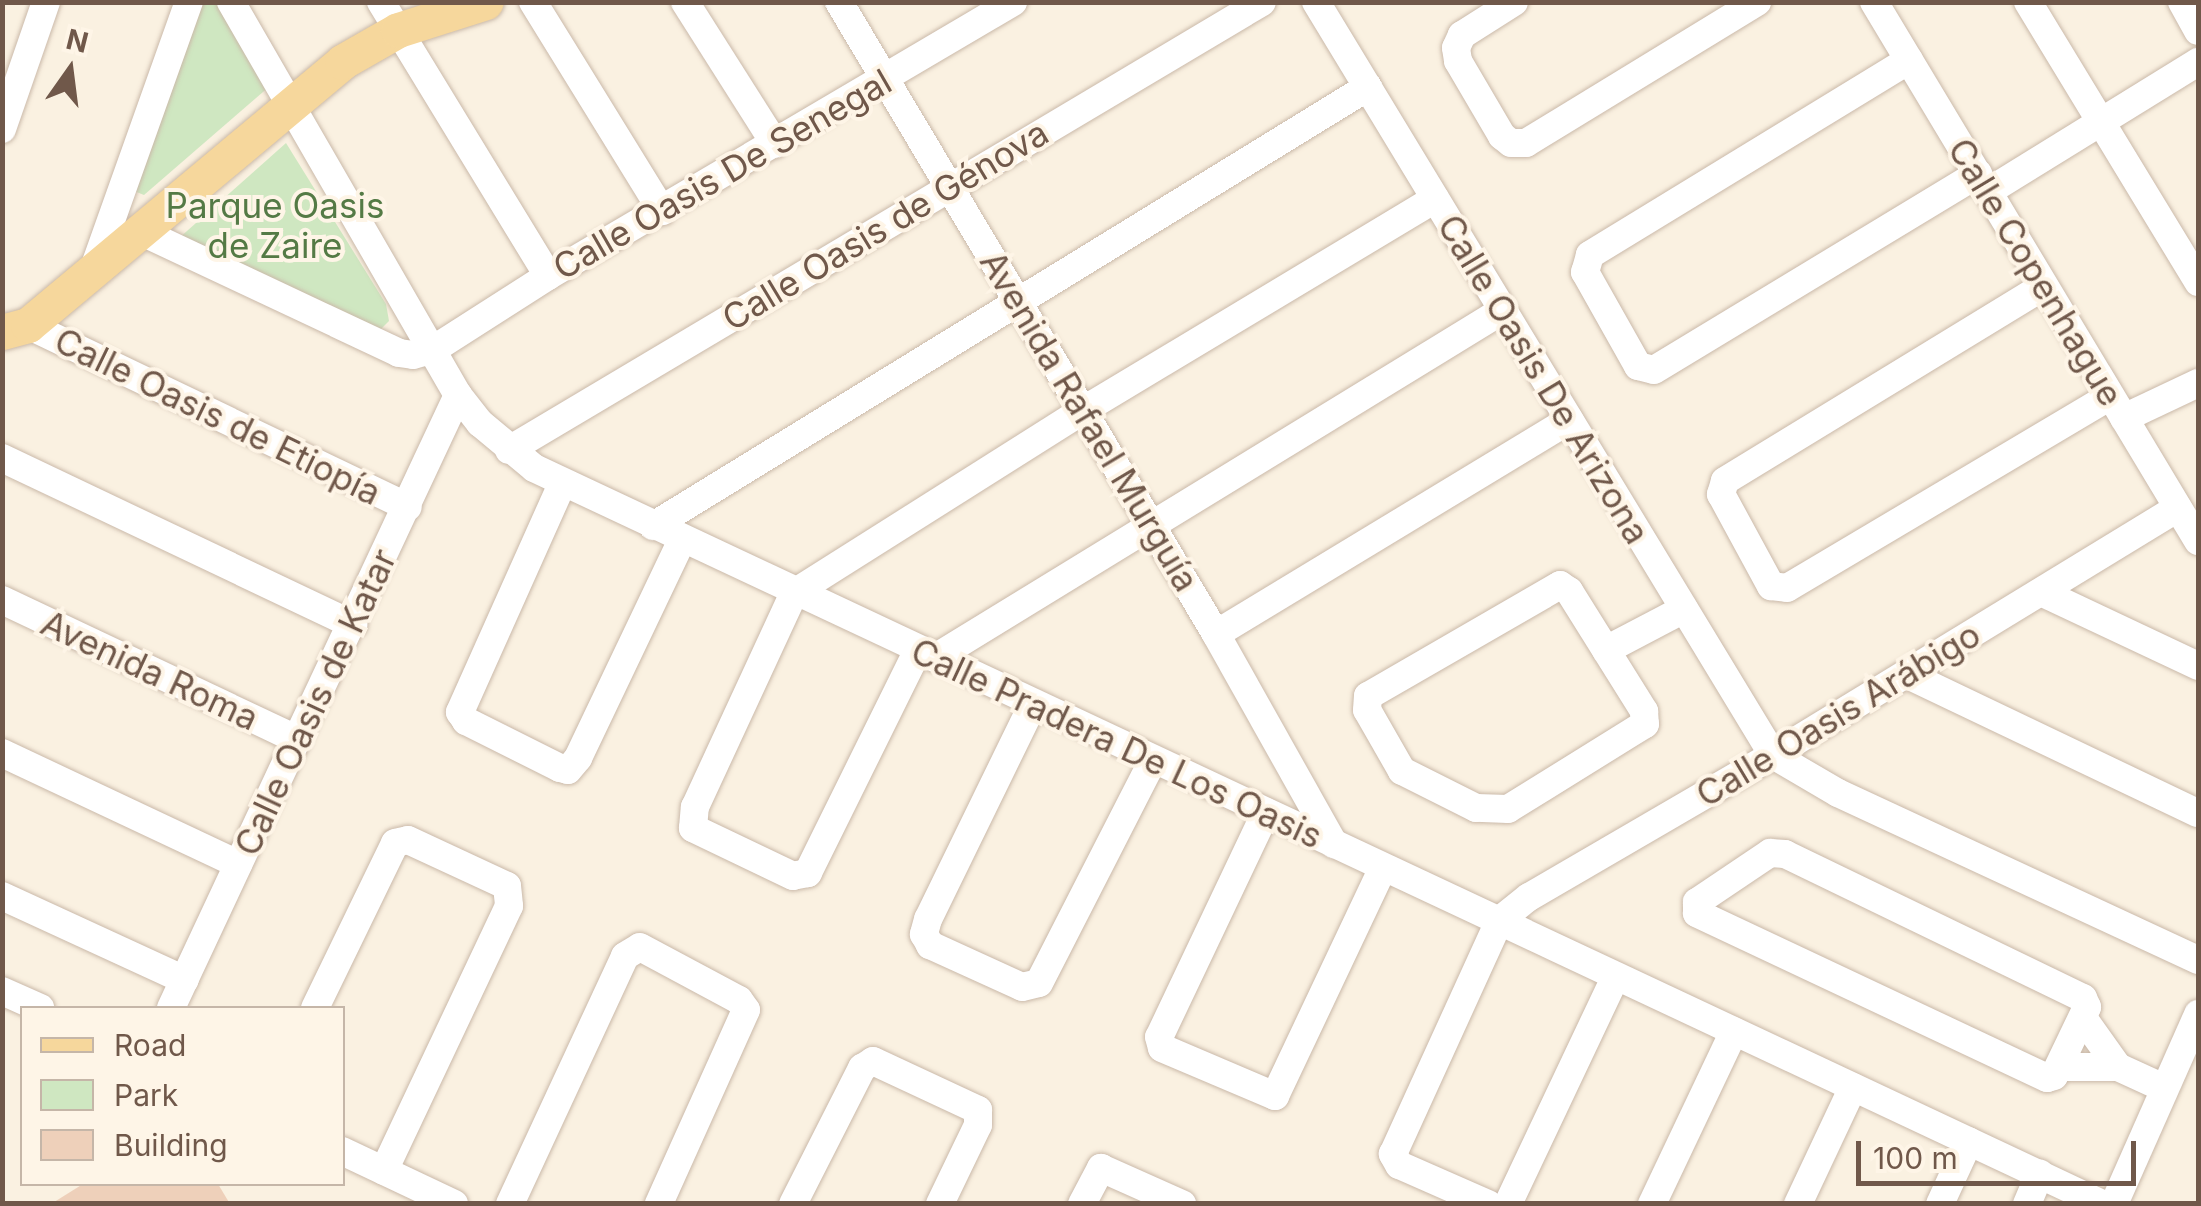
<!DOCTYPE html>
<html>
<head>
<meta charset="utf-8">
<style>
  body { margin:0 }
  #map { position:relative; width:2201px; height:1206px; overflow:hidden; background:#faf1e1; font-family:Inter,sans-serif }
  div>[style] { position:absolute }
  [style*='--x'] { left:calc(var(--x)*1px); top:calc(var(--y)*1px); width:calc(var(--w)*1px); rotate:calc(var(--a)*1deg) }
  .green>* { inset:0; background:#cfe7c1 }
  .building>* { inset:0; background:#eed0ba }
  .roads { filter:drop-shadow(0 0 2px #cab9a9) drop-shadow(0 0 2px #cab9a9) }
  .minor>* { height:28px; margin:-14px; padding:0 14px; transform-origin:14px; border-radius:14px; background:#fff }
  .major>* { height:35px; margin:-17.5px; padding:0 17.5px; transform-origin:17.5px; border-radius:17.5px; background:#f6d79c }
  span { translate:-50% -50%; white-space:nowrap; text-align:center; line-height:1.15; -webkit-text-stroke:8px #fef5e7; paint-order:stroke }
  .street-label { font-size:35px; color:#70584a }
  .park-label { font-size:35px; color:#547a45 }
  .frame { position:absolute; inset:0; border:5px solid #70584a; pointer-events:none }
  .legend { position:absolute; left:20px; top:1006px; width:325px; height:180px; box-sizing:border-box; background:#fef5e7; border:2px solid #c5b6a8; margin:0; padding:12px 18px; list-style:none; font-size:30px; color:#70584a }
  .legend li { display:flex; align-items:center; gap:20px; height:50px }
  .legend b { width:50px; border:2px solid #c5b6a8 }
  .north { position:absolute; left:20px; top:20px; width:100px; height:100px; -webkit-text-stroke:8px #fef5e7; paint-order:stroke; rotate:14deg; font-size:28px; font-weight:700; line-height:40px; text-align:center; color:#70584a }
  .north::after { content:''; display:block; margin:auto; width:35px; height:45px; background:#70584a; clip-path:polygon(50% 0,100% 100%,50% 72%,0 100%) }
  .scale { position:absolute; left:1856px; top:1141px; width:280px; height:45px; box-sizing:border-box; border:5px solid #70584a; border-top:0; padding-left:12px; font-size:30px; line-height:35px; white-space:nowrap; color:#70584a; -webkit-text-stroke:8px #fef5e7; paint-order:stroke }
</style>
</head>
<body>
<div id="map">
  <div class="green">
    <div style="clip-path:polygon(197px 3px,219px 3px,270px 86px,144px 195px,129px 189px)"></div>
    <div style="clip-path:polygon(286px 143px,386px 304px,389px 321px,380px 330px,178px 239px)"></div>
  </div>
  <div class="building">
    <div style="clip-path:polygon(83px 1184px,218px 1184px,230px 1204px,51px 1204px)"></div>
  </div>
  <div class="roads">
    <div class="minor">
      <div style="--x:231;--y:2;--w:454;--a:60"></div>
      <div style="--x:458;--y:395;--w:36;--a:52"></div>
      <div style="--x:480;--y:423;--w:70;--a:39.8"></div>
      <div style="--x:534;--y:468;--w:1732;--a:25.14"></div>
      <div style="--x:381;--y:2;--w:321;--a:58.6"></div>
      <div style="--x:533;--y:2;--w:246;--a:58.3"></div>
      <div style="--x:685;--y:2;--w:168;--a:57.6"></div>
      <div style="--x:839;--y:2;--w:736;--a:59.18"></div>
      <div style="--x:1216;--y:634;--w:241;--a:60.7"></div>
      <div style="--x:1316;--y:2;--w:881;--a:58.75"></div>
      <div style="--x:1773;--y:755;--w:75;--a:30.3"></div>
      <div style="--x:1838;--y:793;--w:397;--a:24.9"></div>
      <div style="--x:1514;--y:2;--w:62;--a:147.6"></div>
      <div style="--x:1462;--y:35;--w:14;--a:115"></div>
      <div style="--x:1456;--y:48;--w:13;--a:81"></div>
      <div style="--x:1458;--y:61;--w:87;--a:59.6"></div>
      <div style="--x:1502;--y:136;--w:11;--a:38"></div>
      <div style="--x:1511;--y:143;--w:15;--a:0"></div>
      <div style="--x:1526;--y:143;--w:271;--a:-31.4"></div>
      <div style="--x:1874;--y:2;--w:629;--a:58.99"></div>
      <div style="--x:2028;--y:2;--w:328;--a:58.7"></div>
      <div style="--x:2182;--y:2;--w:33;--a:61"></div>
      <div style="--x:1909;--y:60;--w:374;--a:148.6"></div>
      <div style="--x:1590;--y:255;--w:18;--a:106"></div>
      <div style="--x:1585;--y:272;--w:108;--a:60.6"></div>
      <div style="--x:1638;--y:366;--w:16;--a:14"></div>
      <div style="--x:1654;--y:370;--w:379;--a:-31.2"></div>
      <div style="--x:2;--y:129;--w:134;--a:-70.9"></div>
      <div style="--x:1989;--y:191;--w:246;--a:-31.7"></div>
      <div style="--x:140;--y:231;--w:286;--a:25.2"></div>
      <div style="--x:399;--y:353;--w:14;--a:8"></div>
      <div style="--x:413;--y:355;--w:22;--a:-16"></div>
      <div style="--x:434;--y:349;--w:135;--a:-32.6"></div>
      <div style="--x:548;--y:276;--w:540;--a:-30.51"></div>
      <div style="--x:93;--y:271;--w:286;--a:-70.4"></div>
      <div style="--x:2044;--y:286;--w:374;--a:148.6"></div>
      <div style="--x:1725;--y:481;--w:14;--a:107"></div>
      <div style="--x:1721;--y:494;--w:105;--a:61.5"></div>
      <div style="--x:1771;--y:586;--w:16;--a:7"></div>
      <div style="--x:1787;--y:588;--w:376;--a:-30.7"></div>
      <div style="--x:28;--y:325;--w:421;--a:25.6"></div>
      <div style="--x:2124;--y:418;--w:82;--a:-25.3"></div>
      <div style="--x:509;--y:450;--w:876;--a:-30.75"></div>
      <div style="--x:2;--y:458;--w:389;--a:25.4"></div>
      <div style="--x:562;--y:484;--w:250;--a:114.1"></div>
      <div style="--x:460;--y:712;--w:11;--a:56"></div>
      <div style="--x:466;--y:721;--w:105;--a:26.6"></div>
      <div style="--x:560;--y:768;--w:8;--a:14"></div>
      <div style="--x:568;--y:770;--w:16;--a:-50"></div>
      <div style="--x:578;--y:758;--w:242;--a:-64.5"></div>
      <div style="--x:653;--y:526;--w:839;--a:-31.55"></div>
      <div style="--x:1560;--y:585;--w:11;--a:34"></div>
      <div style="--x:1569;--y:591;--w:142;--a:58"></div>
      <div style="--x:1644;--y:711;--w:13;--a:86"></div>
      <div style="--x:1645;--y:724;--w:161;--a:148.2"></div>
      <div style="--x:1508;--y:809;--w:32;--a:-178"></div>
      <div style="--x:1476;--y:808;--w:83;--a:-153.4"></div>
      <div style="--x:1402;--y:771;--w:70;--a:-119.8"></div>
      <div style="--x:1367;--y:710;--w:14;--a:-86"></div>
      <div style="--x:1368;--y:696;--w:222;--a:-30"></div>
      <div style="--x:2041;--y:592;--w:174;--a:25.2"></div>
      <div style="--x:2;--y:600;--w:327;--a:25.3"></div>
      <div style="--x:1216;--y:634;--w:413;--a:-31.2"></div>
      <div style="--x:918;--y:650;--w:249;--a:116.3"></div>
      <div style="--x:808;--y:873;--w:15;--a:169"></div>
      <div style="--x:793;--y:876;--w:111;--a:-154.4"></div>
      <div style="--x:693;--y:828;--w:21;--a:-85"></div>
      <div style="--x:695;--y:807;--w:236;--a:-65.2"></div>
      <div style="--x:794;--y:593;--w:341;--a:-32.3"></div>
      <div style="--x:1082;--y:411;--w:412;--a:-31"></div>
      <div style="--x:1606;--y:650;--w:88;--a:-27.7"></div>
      <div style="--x:935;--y:658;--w:666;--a:-31.49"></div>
      <div style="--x:1906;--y:674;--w:323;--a:25.5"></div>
      <div style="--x:1033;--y:704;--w:239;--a:116"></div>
      <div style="--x:928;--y:919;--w:16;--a:105"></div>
      <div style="--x:924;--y:934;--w:13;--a:61"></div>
      <div style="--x:930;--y:945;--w:101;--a:24.5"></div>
      <div style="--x:1022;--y:987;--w:17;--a:-13"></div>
      <div style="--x:1039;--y:983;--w:250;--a:-62.9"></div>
      <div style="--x:2;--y:753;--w:261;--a:25.2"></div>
      <div style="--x:1266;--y:812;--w:249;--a:115.4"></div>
      <div style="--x:1159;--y:1037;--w:11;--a:75"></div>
      <div style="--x:1162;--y:1048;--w:123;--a:23"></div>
      <div style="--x:1275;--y:1096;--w:252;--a:-64.7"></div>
      <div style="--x:1770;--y:853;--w:15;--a:4"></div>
      <div style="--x:1785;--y:854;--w:331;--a:25.8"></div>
      <div style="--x:2083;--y:998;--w:10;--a:66"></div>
      <div style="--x:2087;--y:1007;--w:76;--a:115.6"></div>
      <div style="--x:2054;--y:1076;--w:7;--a:164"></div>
      <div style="--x:2047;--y:1078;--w:387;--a:-154.8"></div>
      <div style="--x:1697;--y:913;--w:11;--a:-90"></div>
      <div style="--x:1697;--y:902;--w:88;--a:-33.9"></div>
      <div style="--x:2;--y:896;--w:201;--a:24.7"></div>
      <div style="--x:2;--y:991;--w:42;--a:24.1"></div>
      <div style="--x:171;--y:1008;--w:677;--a:-64.91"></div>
      <div style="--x:315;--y:1008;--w:183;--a:-64.1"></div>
      <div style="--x:395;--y:843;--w:13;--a:-13"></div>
      <div style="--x:408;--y:840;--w:109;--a:24.9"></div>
      <div style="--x:507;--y:886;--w:20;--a:84"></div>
      <div style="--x:509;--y:906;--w:293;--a:115.3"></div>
      <div style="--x:2083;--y:1018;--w:60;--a:54.5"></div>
      <div style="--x:2059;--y:1067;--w:59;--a:0"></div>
      <div style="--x:2118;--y:1067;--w:51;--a:24.5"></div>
      <div style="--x:342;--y:1151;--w:124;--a:25.3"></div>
      <div style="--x:510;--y:1204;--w:273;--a:-65.1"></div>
      <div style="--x:625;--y:956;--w:17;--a:-31"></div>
      <div style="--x:640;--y:947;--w:112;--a:28.2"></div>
      <div style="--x:739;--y:1000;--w:12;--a:55"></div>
      <div style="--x:746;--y:1010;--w:213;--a:114.2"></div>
      <div style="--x:793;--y:1204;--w:153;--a:-63.1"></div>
      <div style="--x:862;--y:1068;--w:13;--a:-32"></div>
      <div style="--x:873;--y:1061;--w:116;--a:25"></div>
      <div style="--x:978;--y:1110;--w:15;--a:90"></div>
      <div style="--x:978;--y:1125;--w:88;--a:115.7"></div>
      <div style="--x:1082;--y:1204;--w:41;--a:-62.2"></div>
      <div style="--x:1101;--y:1168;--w:89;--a:24"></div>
      <div style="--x:1488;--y:1204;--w:97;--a:-156.3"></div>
      <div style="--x:1399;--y:1165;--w:13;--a:-119"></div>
      <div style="--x:1393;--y:1154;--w:256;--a:-65.5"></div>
      <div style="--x:1499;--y:921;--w:38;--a:-39"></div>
      <div style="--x:1529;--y:897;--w:282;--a:-30.2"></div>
      <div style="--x:1773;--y:755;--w:474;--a:-31.4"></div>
      <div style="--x:1508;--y:1204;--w:252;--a:-64.7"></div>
      <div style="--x:1652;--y:1204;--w:191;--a:-64.6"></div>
      <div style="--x:1798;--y:1204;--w:129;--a:-64.8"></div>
      <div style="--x:1940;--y:1204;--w:69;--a:-65.3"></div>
      <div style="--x:2027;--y:1204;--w:33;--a:-67"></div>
      <div style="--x:2114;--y:1204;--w:208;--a:-66.1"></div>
    </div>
    <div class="major">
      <div style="--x:2;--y:332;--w:27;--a:-15"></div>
      <div style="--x:28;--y:325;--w:410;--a:-39.9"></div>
      <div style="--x:342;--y:62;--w:64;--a:-29.7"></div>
      <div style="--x:398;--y:30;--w:92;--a:-17.7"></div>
    </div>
  </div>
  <div class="street-label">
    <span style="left:722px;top:174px;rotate:-30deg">Calle Oasis De Senegal</span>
    <span style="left:885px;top:225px;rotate:-31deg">Calle Oasis de Génova</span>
    <span style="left:2036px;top:272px;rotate:59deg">Calle Copenhague</span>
    <span style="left:1544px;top:379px;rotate:59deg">Calle Oasis De Arizona</span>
    <span style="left:218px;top:416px;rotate:26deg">Calle Oasis de Etiopía</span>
    <span style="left:1090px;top:421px;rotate:59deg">Avenida Rafael Murguía</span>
    <span style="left:150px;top:670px;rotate:25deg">Avenida Roma</span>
    <span style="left:315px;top:702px;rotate:-65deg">Calle Oasis de Katar</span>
    <span style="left:1838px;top:714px;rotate:-31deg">Calle Oasis Arábigo</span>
    <span style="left:1117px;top:743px;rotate:25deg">Calle Pradera De Los Oasis</span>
  </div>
  <div class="park-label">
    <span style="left:275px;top:225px">Parque Oasis<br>de Zaire</span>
  </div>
  <div class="frame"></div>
  <ul class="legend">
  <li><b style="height:12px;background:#f6d79c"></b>Road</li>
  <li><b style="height:28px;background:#cfe7c1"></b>Park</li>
  <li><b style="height:28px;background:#eed0ba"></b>Building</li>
  </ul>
  <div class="north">N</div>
  <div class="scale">100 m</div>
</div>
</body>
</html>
